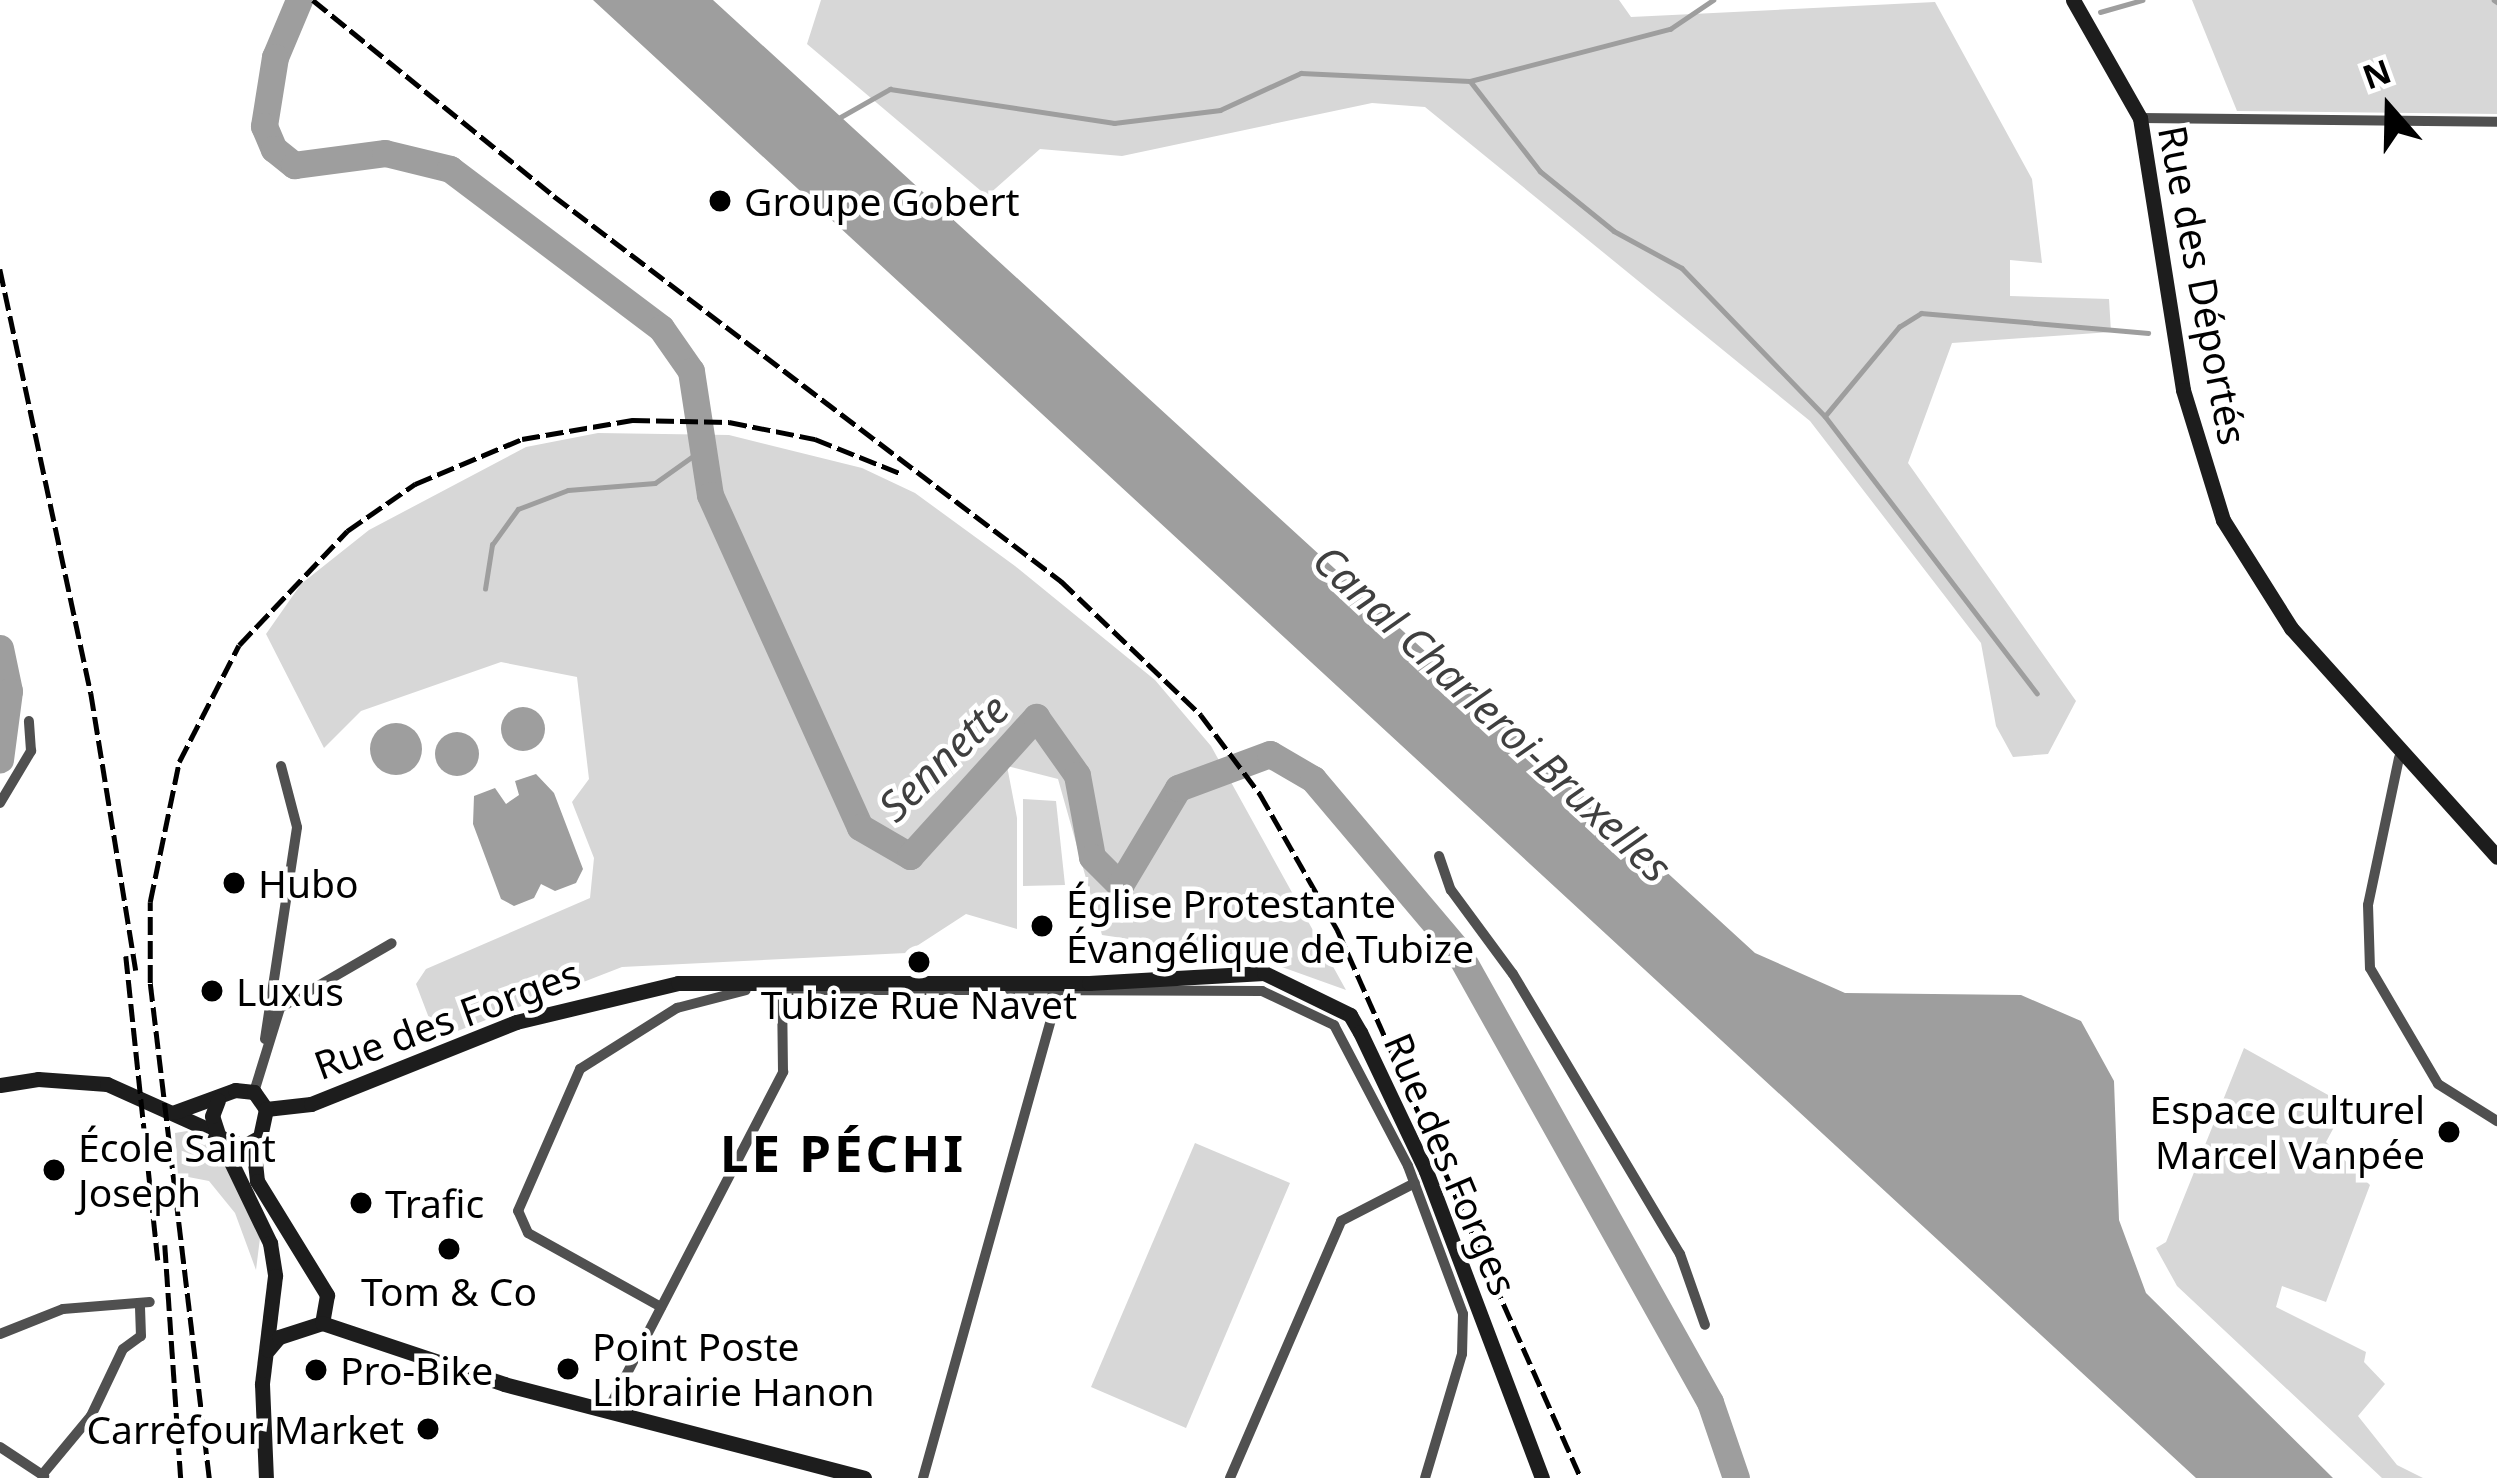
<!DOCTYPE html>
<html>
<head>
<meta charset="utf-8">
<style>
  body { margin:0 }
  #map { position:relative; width:2497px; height:1478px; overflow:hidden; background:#fff; font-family:"Noto Sans",sans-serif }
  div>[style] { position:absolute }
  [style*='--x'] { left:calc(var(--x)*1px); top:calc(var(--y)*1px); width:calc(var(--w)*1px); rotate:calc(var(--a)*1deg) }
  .green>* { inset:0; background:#d7d7d7 }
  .water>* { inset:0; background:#9e9e9e }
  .round { border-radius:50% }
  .stream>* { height:4.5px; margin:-2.25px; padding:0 2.25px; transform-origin:2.25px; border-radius:2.25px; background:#9e9e9e }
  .river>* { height:27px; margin:-13.5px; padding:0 13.5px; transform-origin:13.5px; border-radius:13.5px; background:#9e9e9e }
  .street>* { height:10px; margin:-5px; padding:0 5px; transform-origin:5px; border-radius:5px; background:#505050 }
  .secondary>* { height:15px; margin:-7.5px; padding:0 7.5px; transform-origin:7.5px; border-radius:7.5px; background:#1d1d1d }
  .rail>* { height:4.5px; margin-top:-2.25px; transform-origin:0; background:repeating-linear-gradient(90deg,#000 0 18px,transparent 0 24px) }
  .dots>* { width:33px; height:33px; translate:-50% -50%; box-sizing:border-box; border:6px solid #fff; border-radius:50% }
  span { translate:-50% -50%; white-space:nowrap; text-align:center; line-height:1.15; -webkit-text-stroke:9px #fff; paint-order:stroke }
  .poi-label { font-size:39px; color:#000 }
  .left { translate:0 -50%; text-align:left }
  .right { translate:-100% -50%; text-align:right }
  .street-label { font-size:39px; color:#000 }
  .water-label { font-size:42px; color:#3f3f3f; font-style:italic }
  .district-label { font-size:51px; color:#000; font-weight:700; letter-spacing:3px }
  .north { position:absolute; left:2329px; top:48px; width:120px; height:120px; -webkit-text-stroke:9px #fff; paint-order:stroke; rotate:340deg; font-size:33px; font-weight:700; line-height:48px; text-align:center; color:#000 }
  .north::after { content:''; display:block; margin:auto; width:42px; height:54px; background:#000; clip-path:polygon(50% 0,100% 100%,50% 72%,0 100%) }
</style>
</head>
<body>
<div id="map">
  <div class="green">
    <div style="clip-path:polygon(821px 0,1619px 0,1631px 17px,1935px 2px,2032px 179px,2042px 263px,2010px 260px,2010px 296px,2109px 299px,2111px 332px,1952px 343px,1908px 463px,2076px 701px,2048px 754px,2013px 757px,1996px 726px,1981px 643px,1810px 421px,1425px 107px,1372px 103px,1122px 156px,1040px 149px,987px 196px,807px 44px)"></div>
    <div style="clip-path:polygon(2192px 0,2497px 0,2497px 114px,2237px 111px)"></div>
    <div style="clip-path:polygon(598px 433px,729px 435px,862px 468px,915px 493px,1015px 566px,1155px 680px,1211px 746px,1346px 990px,1257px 958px,1102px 935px,1058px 779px,1007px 766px,1017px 818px,1017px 929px,966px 914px,906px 953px,622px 967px,437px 1039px,416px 984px,426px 969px,590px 898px,594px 858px,572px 802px,589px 779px,577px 677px,501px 662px,361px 711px,324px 748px,266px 634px,301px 584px,369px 530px,526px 447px)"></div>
    <div style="clip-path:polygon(1023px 799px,1056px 801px,1065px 885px,1023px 886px)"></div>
    <div style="clip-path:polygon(2244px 1048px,2346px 1105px,2326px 1142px,2370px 1185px,2326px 1302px,2282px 1286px,2276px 1307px,2366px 1352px,2364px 1362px,2385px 1384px,2358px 1416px,2397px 1465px,2423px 1478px,2382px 1478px,2177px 1286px,2156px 1248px,2166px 1242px)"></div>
    <div style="clip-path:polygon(187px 1131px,218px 1153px,250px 1205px,260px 1238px,256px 1270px,235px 1213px,209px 1181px,178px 1175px,175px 1133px)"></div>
    <div style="clip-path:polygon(1195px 1143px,1290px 1183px,1186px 1428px,1091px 1387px)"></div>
  </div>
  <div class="water">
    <div style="clip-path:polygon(593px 0,713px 0,1755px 953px,1845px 993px,2021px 995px,2081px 1021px,2114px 1081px,2119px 1220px,2146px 1293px,2333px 1478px,2196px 1478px)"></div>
    <div class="round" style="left:501px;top:707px;width:44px;height:44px"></div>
    <div class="round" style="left:370px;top:723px;width:52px;height:52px"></div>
    <div class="round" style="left:435px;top:732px;width:44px;height:44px"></div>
    <div style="clip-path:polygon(536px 774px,554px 793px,583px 869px,576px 883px,555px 891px,541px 884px,534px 898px,514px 906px,501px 899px,473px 824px,474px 796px,495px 788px,506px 804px,519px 795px,515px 781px)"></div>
  </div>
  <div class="stream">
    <div style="--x:2494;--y:0;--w:4;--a:34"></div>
    <div style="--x:2100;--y:12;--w:44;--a:-15.9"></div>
    <div style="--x:1471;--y:82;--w:113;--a:52.2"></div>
    <div style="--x:1540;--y:171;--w:95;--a:39"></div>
    <div style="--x:1614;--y:231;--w:77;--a:28.6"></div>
    <div style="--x:1682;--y:268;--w:206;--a:46"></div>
    <div style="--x:1825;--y:416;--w:349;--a:52.6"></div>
    <div style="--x:837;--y:119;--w:61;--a:-29.5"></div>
    <div style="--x:890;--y:89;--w:227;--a:8.6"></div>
    <div style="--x:1114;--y:123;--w:107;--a:-7"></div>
    <div style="--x:1220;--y:110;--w:89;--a:-24.6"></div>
    <div style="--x:1301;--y:73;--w:169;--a:2.7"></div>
    <div style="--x:1470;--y:81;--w:207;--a:-14.6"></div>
    <div style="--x:1670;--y:29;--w:52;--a:-34"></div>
    <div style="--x:1825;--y:416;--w:116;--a:-50.3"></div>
    <div style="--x:1899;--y:327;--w:26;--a:-32"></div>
    <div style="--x:1921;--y:313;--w:228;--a:5"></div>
    <div style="--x:485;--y:589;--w:45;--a:-81"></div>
    <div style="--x:492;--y:545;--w:44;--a:-54.2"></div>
    <div style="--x:518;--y:509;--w:53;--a:-20.8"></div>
    <div style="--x:568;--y:490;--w:87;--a:-4.6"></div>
    <div style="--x:655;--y:483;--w:59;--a:-35.3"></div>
  </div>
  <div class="river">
    <div style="--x:299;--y:0;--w:62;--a:112.8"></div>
    <div style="--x:275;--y:57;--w:70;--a:99.1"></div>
    <div style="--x:264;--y:126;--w:25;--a:67"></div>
    <div style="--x:274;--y:149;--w:26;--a:39"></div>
    <div style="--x:294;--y:165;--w:92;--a:-7.5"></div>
    <div style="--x:385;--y:153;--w:67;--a:13.8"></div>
    <div style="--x:450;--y:169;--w:264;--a:37"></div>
    <div style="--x:661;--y:328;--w:52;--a:55.1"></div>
    <div style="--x:691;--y:371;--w:125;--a:81.3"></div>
    <div style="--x:710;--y:495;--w:364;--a:65.7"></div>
    <div style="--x:860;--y:827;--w:58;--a:30.1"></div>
    <div style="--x:910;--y:856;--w:188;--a:-47.8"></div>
    <div style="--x:1036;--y:717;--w:71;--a:54.7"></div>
    <div style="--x:1077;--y:775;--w:83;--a:79.6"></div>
    <div style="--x:1092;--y:857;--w:40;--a:45"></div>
    <div style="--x:1120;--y:885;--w:113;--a:-59.1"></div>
    <div style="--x:1178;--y:788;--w:98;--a:-20.3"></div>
    <div style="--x:1270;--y:754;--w:50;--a:30.2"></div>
    <div style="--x:1313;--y:779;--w:221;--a:49.8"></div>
    <div style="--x:1456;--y:948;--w:520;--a:60.77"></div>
    <div style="--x:1710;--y:1402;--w:80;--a:71.1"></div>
    <div style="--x:0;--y:648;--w:44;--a:78.2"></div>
    <div style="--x:9;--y:691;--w:69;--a:97.5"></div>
  </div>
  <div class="street">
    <div style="--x:2140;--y:118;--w:357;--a:0.6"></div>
    <div style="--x:2399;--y:758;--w:150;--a:101.9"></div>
    <div style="--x:2368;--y:905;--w:63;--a:88.2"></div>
    <div style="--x:2370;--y:968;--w:134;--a:59.6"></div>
    <div style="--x:2438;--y:1084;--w:70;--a:32.1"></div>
    <div style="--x:0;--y:803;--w:61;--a:-59.2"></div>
    <div style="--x:31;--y:751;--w:30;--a:-94"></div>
    <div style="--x:1439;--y:856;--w:36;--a:71"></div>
    <div style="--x:1451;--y:890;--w:104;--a:53.6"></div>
    <div style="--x:1513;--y:974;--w:326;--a:59.2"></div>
    <div style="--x:1680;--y:1254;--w:75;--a:70.6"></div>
    <div style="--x:764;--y:990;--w:209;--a:0"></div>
    <div style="--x:1010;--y:990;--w:252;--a:0.2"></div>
    <div style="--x:1262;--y:991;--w:80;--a:25.3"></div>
    <div style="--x:1334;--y:1025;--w:159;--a:62.3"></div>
    <div style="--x:1408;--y:1166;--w:158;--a:69.6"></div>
    <div style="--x:1463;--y:1314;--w:40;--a:91.4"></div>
    <div style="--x:1462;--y:1354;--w:129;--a:106.6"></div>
    <div style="--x:265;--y:1039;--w:214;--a:-81.4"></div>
    <div style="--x:297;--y:827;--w:63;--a:-104.7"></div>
    <div style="--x:254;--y:1092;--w:88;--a:-72.8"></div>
    <div style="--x:280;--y:1008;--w:129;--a:-30.1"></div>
    <div style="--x:661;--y:1307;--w:152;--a:-150.9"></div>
    <div style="--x:528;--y:1233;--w:24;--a:-114"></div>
    <div style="--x:518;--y:1211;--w:155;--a:-66.4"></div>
    <div style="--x:580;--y:1069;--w:115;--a:-32.2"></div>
    <div style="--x:677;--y:1008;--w:71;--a:-14.6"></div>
    <div style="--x:0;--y:1334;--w:68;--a:-21.6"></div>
    <div style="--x:63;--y:1309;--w:87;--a:-4.6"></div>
    <div style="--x:608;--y:1410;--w:381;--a:-62.6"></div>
    <div style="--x:783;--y:1072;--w:79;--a:-90.7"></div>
    <div style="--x:0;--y:1447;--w:53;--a:33.4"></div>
    <div style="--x:42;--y:1475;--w:77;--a:-50.3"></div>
    <div style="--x:91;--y:1416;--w:74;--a:-64.5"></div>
    <div style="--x:123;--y:1349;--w:22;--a:-36"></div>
    <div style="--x:141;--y:1336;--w:33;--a:-92"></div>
    <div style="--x:923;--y:1478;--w:506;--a:-74.4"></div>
    <div style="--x:1230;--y:1478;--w:280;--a:-66.6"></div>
    <div style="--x:1341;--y:1221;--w:83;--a:-27.2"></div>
  </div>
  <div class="secondary">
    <div style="--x:2073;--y:0;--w:136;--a:60.4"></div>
    <div style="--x:2140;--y:118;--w:275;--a:81"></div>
    <div style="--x:2183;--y:390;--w:136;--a:72.9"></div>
    <div style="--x:2223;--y:520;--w:128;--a:57.8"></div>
    <div style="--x:2291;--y:628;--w:308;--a:48"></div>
    <div style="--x:0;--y:1085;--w:38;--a:-9"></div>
    <div style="--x:38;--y:1079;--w:69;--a:4.1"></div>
    <div style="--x:107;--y:1084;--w:120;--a:24.2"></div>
    <div style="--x:266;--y:1109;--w:45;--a:-6.3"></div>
    <div style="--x:311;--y:1104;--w:221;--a:-21.8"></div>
    <div style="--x:516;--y:1022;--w:167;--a:-13.5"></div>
    <div style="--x:678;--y:983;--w:411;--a:0"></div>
    <div style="--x:1089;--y:983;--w:175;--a:-3.3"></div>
    <div style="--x:1264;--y:973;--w:96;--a:26"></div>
    <div style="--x:1350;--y:1015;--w:20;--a:60"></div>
    <div style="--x:1360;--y:1032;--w:154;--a:64.6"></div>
    <div style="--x:1426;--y:1171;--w:328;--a:69.3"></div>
    <div style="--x:175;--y:1112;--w:64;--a:-20.1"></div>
    <div style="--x:235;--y:1090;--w:19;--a:6"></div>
    <div style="--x:254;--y:1092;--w:21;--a:55"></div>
    <div style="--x:266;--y:1109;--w:29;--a:102"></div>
    <div style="--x:260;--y:1137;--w:18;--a:151"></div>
    <div style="--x:244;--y:1146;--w:27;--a:-160"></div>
    <div style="--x:219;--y:1137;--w:22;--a:-108"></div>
    <div style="--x:212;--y:1116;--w:17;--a:-69"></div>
    <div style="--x:219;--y:1137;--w:118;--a:64.3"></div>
    <div style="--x:270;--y:1243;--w:33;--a:81"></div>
    <div style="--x:275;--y:1276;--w:109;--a:96.9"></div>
    <div style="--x:262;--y:1384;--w:94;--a:87.6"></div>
    <div style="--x:253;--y:1143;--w:38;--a:84"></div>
    <div style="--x:257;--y:1181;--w:134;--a:58.4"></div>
    <div style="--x:327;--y:1295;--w:28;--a:100"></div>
    <div style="--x:268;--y:1350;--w:17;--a:-50"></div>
    <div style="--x:279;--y:1337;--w:45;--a:-18"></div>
    <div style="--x:322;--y:1323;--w:192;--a:18.5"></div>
    <div style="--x:504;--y:1384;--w:372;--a:14.6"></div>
  </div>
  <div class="rail">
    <div style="--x:313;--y:0;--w:311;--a:39.1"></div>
    <div style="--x:554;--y:196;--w:637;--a:37.21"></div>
    <div style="--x:1061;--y:581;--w:194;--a:43.7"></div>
    <div style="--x:1201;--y:715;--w:99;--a:53.2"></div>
    <div style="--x:1260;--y:794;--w:158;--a:60.3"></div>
    <div style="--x:1338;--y:931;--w:599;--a:66.05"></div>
    <div style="--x:0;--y:269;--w:434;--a:77.9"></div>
    <div style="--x:91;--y:693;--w:281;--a:80.8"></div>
    <div style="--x:126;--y:956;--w:306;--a:84"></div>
    <div style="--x:165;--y:1245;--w:234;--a:86.1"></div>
    <div style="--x:209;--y:1478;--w:499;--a:-96.8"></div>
    <div style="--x:150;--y:983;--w:81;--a:-90"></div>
    <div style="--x:150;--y:902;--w:143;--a:-78.3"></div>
    <div style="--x:179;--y:762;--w:131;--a:-62.9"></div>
    <div style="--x:239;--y:645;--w:157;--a:-46.5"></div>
    <div style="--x:347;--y:531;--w:83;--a:-34.7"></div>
    <div style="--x:415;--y:484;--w:116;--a:-22.8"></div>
    <div style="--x:522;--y:439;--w:112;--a:-9.8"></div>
    <div style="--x:632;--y:420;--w:97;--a:1.2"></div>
    <div style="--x:729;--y:422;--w:88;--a:11.2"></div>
    <div style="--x:815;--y:439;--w:94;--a:21.9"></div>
  </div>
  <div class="dots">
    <div style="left:720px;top:201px;background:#000"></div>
    <div style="left:234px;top:883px;background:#000"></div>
    <div style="left:1042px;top:926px;background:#000"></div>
    <div style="left:919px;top:962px;background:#000"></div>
    <div style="left:212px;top:991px;background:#000"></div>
    <div style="left:2449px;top:1132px;background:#000"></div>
    <div style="left:54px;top:1170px;background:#000"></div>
    <div style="left:361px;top:1203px;background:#000"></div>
    <div style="left:449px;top:1249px;background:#000"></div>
    <div style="left:568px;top:1369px;background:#000"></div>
    <div style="left:316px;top:1370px;background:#000"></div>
    <div style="left:428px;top:1429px;background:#000"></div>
  </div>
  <div class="poi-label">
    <span class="left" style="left:744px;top:201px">Groupe Gobert</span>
    <span class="left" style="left:258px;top:883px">Hubo</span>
    <span class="left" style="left:1066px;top:926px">Église Protestante<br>Évangélique de Tubize</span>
    <span class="left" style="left:236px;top:991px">Luxus</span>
    <span style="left:919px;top:1004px">Tubize Rue Navet</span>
    <span class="right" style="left:2425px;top:1132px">Espace culturel<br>Marcel Vanpée</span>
    <span class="left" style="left:78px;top:1170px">École Saint<br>Joseph</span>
    <span class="left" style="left:385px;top:1203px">Trafic</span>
    <span style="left:449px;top:1291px">Tom &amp; Co</span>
    <span class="left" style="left:592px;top:1369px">Point Poste<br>Librairie Hanon</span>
    <span class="left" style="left:340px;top:1370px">Pro-Bike</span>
    <span class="right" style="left:404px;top:1429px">Carrefour Market</span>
  </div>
  <div class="street-label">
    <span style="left:2203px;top:285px;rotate:79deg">Rue des Déportés</span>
    <span style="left:447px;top:1019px;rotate:-20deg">Rue des Forges</span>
    <span style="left:1451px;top:1164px;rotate:67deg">Rue des Forges</span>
  </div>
  <div class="water-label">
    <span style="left:1493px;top:713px;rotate:43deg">Canal Charleroi-Bruxelles</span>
    <span style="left:943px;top:757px;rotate:-44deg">Sennette</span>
  </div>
  <div class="district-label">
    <span style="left:843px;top:1152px">LE PÉCHI</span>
  </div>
  <div class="north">N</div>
</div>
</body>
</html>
